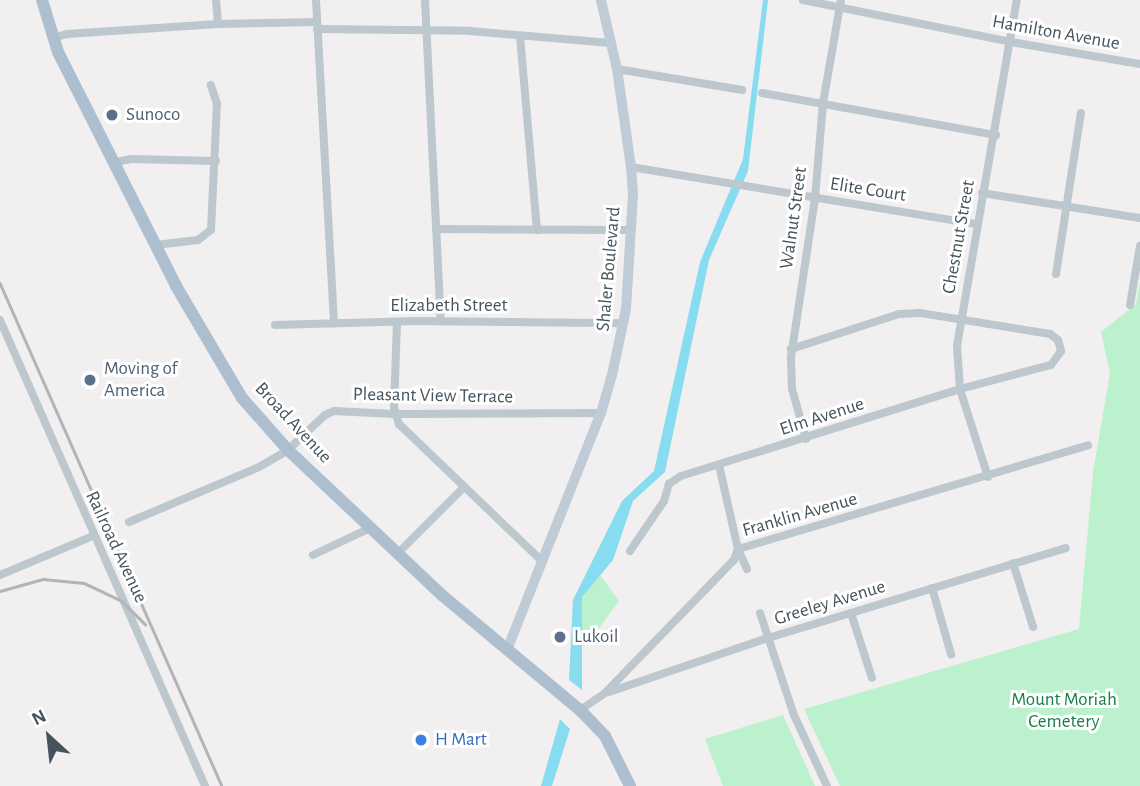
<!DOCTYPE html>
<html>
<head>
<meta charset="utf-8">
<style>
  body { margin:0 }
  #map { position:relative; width:1140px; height:786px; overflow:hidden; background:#f1efef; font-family:"Alegreya Sans",sans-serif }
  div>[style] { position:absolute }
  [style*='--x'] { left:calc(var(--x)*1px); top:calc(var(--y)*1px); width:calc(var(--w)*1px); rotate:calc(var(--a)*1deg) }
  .green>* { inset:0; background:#bcf1ce }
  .water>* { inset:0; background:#87ddef }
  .street>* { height:8px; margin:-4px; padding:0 4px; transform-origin:4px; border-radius:4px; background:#bcc7ce }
  .secondary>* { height:10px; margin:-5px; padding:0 5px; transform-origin:5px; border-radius:5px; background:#bfcbd6 }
  .primary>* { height:12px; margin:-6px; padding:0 6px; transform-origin:6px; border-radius:6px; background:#adbfcf }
  .rail>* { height:2.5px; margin:-1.25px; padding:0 1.25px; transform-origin:1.25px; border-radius:1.25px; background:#b1b4b9 }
  .dots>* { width:19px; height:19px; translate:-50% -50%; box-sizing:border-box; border:4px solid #fff; border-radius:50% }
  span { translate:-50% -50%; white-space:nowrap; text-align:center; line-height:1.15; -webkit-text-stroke:6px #fff; paint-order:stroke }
  .street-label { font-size:19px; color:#46535d }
  .service-label { font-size:19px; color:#4e5e75 }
  .left { translate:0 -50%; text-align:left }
  .park-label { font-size:19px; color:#148147 }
  .shop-label { font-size:19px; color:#366cbe }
  .north { position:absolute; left:14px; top:702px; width:70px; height:70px; -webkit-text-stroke:5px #fff; paint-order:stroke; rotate:333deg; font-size:19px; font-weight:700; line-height:28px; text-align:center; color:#46535d }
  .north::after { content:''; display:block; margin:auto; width:24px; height:32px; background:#46535d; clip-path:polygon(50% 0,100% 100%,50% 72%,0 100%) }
</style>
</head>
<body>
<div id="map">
  <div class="green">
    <div style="clip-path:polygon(1140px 281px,1140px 786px,840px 786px,804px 709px,1079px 629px,1093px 472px,1110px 373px,1101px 332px,1136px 304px)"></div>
    <div style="clip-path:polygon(600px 575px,619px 601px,590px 640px,582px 646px,582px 597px)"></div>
    <div style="clip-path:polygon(783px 715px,815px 786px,723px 786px,705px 739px)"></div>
  </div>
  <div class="water">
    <div style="clip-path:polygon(763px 0,768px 0,748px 171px,709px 260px,665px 472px,633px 501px,613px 560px,582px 597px,582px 690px,569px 680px,573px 600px,622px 501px,654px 471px,700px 262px,743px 159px)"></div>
    <div style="clip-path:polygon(560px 719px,570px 729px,552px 786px,541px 786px)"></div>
  </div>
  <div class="street">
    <div style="--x:216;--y:0;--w:24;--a:85"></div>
    <div style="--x:316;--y:0;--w:324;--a:86.8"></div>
    <div style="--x:425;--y:0;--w:322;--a:87.2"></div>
    <div style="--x:803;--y:0;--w:212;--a:11.4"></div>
    <div style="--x:1011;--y:42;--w:131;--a:9.7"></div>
    <div style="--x:317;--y:29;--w:153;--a:0.7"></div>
    <div style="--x:470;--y:31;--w:141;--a:4.9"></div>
    <div style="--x:520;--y:36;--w:195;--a:85"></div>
    <div style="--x:53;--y:38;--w:15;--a:-16"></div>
    <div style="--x:67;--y:34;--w:151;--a:-3.8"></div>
    <div style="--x:218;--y:24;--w:99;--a:-1.2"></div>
    <div style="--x:617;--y:69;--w:127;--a:9.5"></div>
    <div style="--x:762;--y:93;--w:238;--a:10.2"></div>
    <div style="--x:116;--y:162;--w:15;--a:-11"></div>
    <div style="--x:131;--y:159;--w:85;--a:1.3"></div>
    <div style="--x:631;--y:167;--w:350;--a:9.4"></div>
    <div style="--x:982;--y:193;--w:160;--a:9"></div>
    <div style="--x:436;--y:229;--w:195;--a:0.3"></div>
    <div style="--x:156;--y:245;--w:42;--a:-6.8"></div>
    <div style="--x:198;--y:240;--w:16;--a:-38"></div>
    <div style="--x:211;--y:230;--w:126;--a:-87.3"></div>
    <div style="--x:217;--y:104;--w:20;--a:-108"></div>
    <div style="--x:1056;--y:274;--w:163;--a:-81.2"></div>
    <div style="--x:1130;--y:305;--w:60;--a:-80.4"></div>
    <div style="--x:0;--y:320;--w:509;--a:66.25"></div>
    <div style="--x:397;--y:322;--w:85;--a:92"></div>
    <div style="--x:394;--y:407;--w:18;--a:74"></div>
    <div style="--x:399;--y:424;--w:197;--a:43.8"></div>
    <div style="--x:275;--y:325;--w:141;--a:-1.6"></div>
    <div style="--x:416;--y:321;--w:208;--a:0.6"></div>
    <div style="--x:806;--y:439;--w:52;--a:-105.6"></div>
    <div style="--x:792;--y:389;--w:32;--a:-92"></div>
    <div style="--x:791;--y:357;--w:161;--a:-81.4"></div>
    <div style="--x:815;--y:198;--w:95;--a:-85.2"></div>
    <div style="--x:823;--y:103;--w:105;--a:-80.1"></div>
    <div style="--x:719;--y:465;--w:86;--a:77.3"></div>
    <div style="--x:738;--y:549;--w:22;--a:66"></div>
    <div style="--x:988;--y:477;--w:92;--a:-107.7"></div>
    <div style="--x:960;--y:389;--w:43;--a:-94"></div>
    <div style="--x:957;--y:346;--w:351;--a:-80.2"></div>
    <div style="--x:129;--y:522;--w:141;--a:-22.9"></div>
    <div style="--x:259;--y:467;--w:34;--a:-30"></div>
    <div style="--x:288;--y:450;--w:51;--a:-43.4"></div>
    <div style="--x:325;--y:415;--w:10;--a:-24"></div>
    <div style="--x:334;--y:411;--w:60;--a:2.9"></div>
    <div style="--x:394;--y:414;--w:207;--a:-0.3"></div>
    <div style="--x:630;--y:551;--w:60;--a:-55.8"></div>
    <div style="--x:664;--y:501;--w:18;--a:-74"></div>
    <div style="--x:669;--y:484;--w:14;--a:-34"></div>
    <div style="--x:681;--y:476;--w:292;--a:-17.3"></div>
    <div style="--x:960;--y:389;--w:94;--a:-14.8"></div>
    <div style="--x:1051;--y:365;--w:17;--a:-54"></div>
    <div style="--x:1061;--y:351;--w:11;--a:-105"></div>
    <div style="--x:1058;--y:340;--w:10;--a:-143"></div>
    <div style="--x:1050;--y:334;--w:132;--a:-170.8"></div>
    <div style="--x:920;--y:313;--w:21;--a:177"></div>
    <div style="--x:899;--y:314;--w:114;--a:162"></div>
    <div style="--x:398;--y:553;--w:93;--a:-45"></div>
    <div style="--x:313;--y:555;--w:63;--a:-25.3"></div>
    <div style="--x:1013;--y:563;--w:67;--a:72.6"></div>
    <div style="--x:0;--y:575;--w:101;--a:-22.8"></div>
    <div style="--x:932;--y:588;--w:69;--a:73.9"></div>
    <div style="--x:760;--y:613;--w:108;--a:71.6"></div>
    <div style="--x:794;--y:715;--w:78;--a:65.1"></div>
    <div style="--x:851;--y:613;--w:68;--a:72.1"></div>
    <div style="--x:609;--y:692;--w:168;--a:-18.8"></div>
    <div style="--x:768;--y:638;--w:311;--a:-16.8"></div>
    <div style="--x:580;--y:710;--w:30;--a:-34"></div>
    <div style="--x:605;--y:693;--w:185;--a:-45.9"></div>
    <div style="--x:734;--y:560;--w:12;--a:-70"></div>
    <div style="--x:738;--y:549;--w:365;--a:-16.5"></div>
  </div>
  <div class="secondary">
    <div style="--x:507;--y:650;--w:255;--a:-68.4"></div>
    <div style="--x:601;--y:413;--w:40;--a:-74"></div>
    <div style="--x:612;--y:375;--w:67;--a:-78"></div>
    <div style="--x:626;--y:309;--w:115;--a:-86.5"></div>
    <div style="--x:633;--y:194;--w:27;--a:-94"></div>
    <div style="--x:631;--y:167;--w:99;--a:-98.1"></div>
    <div style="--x:617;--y:69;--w:71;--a:-103.1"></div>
  </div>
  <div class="primary">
    <div style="--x:42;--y:0;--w:54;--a:72.9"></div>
    <div style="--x:58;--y:52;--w:262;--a:63.2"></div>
    <div style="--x:176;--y:286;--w:130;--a:59.5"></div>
    <div style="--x:242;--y:398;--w:69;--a:48.5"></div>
    <div style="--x:288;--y:450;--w:213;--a:43.3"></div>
    <div style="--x:443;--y:596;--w:178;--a:39.8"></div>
    <div style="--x:580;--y:710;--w:36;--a:46"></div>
    <div style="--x:605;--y:736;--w:56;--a:63.4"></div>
  </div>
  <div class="rail">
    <div style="--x:0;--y:283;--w:550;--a:66.19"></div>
    <div style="--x:0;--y:591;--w:45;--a:-15.6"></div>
    <div style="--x:43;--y:579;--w:41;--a:5.6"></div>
    <div style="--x:84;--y:583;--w:42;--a:25.3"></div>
    <div style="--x:122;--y:601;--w:33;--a:45"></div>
  </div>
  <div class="dots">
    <div style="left:112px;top:115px;background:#5c6f8a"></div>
    <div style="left:90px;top:380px;background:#5c6f8a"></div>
    <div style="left:560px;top:637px;background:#5c6f8a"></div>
    <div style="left:421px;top:740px;background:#3f7fe0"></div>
  </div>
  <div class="street-label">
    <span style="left:1056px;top:33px;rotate:10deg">Hamilton Avenue</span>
    <span style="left:868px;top:190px;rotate:9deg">Elite Court</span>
    <span style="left:794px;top:218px;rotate:-82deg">Walnut Street</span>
    <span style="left:959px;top:237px;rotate:-80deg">Chestnut Street</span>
    <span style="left:609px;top:269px;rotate:-85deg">Shaler Boulevard</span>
    <span style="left:449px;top:306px">Elizabeth Street</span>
    <span style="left:433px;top:396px;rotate:1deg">Pleasant View Terrace</span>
    <span style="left:822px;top:417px;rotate:-18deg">Elm Avenue</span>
    <span style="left:293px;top:423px;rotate:47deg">Broad Avenue</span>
    <span style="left:800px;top:515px;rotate:-16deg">Franklin Avenue</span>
    <span style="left:116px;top:547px;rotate:65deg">Railroad Avenue</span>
    <span style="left:830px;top:603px;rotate:-17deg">Greeley Avenue</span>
  </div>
  <div class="service-label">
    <span class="left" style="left:126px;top:115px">Sunoco</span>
    <span class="left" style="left:104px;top:380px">Moving of<br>America</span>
    <span class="left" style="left:574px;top:637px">Lukoil</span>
  </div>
  <div class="park-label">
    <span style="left:1064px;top:711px">Mount Moriah<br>Cemetery</span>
  </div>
  <div class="shop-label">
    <span class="left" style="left:435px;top:740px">H Mart</span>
  </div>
  <div class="north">N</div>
</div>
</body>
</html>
